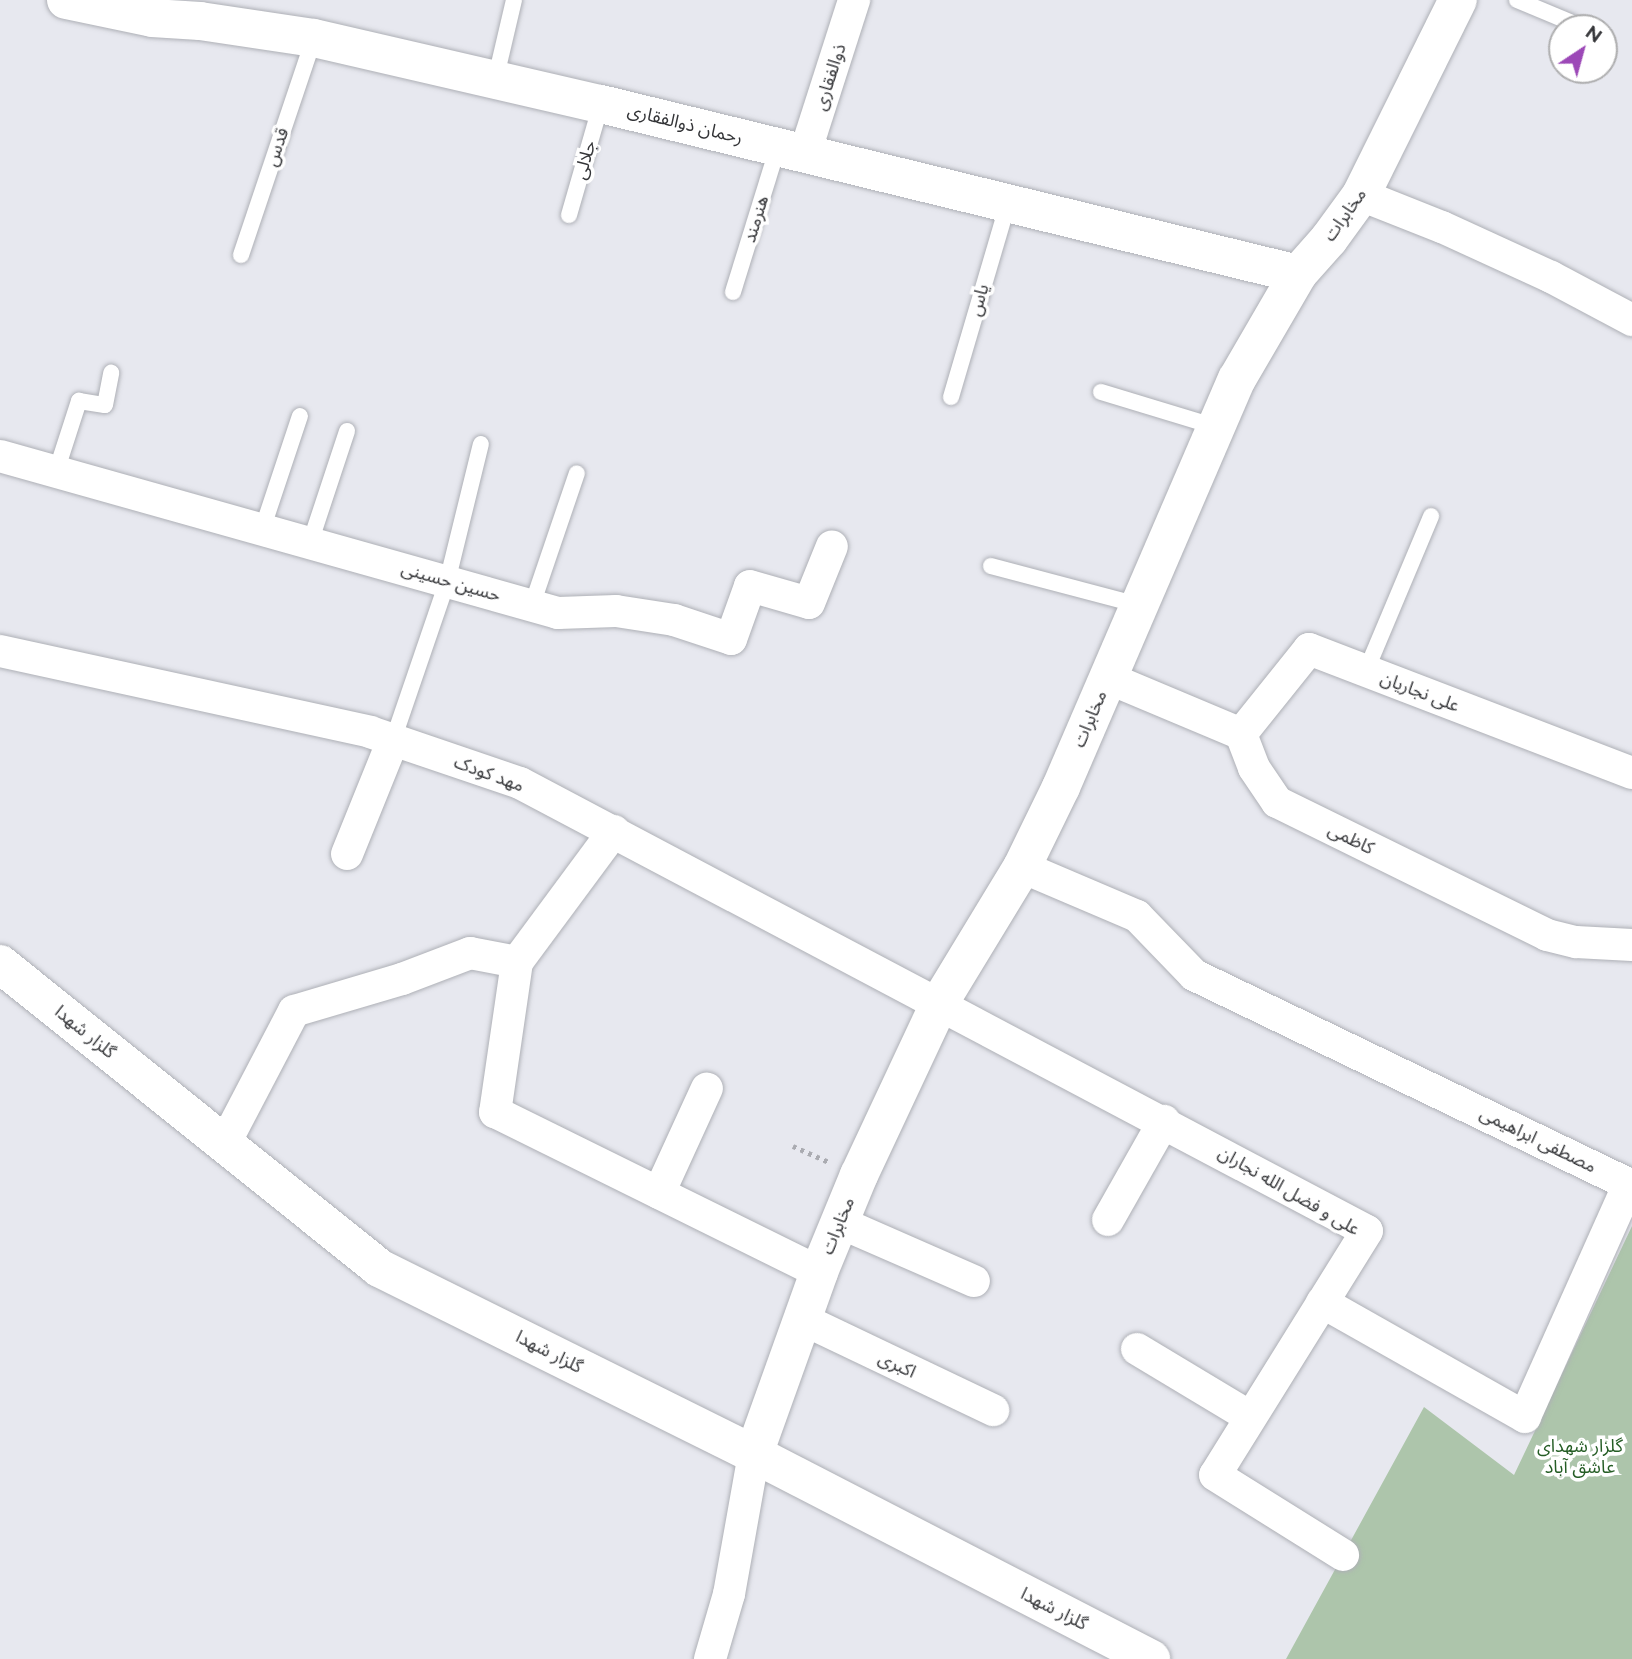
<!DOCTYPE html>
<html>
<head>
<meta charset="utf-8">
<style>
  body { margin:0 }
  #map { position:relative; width:1632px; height:1659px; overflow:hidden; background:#e7e8ef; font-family:Raleway,"Noto Sans Arabic",sans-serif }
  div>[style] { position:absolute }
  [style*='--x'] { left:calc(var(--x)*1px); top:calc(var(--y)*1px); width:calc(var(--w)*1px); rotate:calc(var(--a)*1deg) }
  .green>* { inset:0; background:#adc5ab }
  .path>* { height:4.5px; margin-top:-2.25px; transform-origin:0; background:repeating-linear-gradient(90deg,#aaabb1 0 3.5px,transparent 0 8.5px) }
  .roads { filter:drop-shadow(0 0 2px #aeb0b6) drop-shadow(0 0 2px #aeb0b6) }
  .service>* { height:16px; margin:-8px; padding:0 8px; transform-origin:8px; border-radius:8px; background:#fff }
  .minor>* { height:32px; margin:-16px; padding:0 16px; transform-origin:16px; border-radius:16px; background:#fff }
  .tertiary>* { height:38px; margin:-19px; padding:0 19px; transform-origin:19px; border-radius:19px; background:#fff }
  span { translate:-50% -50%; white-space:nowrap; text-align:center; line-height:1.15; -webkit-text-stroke:7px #fff; paint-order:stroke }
  .street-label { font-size:18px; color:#343538 }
  .park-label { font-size:18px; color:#255d25 }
  .north { position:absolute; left:1548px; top:14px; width:70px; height:70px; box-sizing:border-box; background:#fff; border:2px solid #aeaeaf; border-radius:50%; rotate:36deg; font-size:19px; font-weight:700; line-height:28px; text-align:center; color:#343538 }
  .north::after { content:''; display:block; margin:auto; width:24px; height:32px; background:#9c48b7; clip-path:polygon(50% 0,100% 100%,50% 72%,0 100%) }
</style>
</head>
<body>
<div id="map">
  <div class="green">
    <div style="clip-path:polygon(1632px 1226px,1632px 1659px,1286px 1659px,1424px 1407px,1514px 1475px)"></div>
  </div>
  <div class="path">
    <div style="--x:793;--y:1146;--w:39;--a:24"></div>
  </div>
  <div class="roads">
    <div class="service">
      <div style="--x:1517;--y:0;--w:60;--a:22.7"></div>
      <div style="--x:495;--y:81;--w:83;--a:-76.8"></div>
      <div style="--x:569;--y:215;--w:116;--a:-73.9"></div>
      <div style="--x:241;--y:255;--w:229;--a:-71.4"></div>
      <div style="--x:733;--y:292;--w:152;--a:-72.8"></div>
      <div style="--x:1101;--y:392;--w:120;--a:16.9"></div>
      <div style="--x:951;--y:397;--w:202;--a:-73.6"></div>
      <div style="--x:56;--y:472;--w:75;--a:-72.1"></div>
      <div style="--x:79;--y:401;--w:26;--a:9"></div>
      <div style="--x:105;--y:405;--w:33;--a:-79"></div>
      <div style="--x:262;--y:530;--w:120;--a:-71.6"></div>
      <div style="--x:310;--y:543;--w:118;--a:-71.7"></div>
      <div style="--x:991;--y:566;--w:153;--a:14.8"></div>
      <div style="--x:532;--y:605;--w:139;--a:-71.2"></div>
      <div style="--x:1366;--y:671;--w:168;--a:-67.2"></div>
      <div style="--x:393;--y:740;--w:167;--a:-71.1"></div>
      <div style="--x:447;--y:582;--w:142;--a:-76.2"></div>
    </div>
    <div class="minor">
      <div style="--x:805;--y:153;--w:161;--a:-72.2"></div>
      <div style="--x:1361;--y:195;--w:87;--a:21.6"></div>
      <div style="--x:1442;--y:227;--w:120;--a:24.6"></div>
      <div style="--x:1551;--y:277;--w:92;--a:28"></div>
      <div style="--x:0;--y:456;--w:580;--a:15.71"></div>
      <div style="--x:558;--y:613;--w:58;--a:-2"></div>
      <div style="--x:616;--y:611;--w:59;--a:8.8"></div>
      <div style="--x:674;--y:620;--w:60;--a:18.4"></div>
      <div style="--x:731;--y:639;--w:56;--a:-70.3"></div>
      <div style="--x:750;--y:586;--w:61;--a:16.1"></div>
      <div style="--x:809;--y:603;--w:61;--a:-68"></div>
      <div style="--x:0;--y:651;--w:379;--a:12.3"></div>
      <div style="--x:370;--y:732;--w:158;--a:18.8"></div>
      <div style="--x:520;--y:783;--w:958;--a:27.88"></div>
      <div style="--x:1367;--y:1231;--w:287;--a:121.9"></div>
      <div style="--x:1215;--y:1475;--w:151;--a:32"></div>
      <div style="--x:1108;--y:678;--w:144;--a:22.8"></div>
      <div style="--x:1241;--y:734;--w:36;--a:69"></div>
      <div style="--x:1254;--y:768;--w:41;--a:55.9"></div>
      <div style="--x:1277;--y:802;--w:301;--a:26.2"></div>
      <div style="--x:1547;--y:935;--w:30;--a:14"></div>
      <div style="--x:1576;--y:942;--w:56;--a:3.1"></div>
      <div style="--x:1241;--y:734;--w:109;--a:-51.3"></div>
      <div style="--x:1309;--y:649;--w:346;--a:21"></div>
      <div style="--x:347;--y:854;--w:123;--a:-68"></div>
      <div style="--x:1022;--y:867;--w:125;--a:23.1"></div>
      <div style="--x:1137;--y:916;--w:82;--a:46"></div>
      <div style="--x:1194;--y:975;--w:483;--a:25.7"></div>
      <div style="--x:1629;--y:1184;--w:255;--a:114.1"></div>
      <div style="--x:1525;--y:1417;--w:233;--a:-150.5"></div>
      <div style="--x:517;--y:962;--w:152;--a:98.3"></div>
      <div style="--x:495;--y:1112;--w:361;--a:26.3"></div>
      <div style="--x:225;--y:1143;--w:149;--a:-62.4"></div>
      <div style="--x:294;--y:1011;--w:113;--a:-16.5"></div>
      <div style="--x:402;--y:979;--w:73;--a:-20.9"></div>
      <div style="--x:470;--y:953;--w:48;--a:10.8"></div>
      <div style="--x:517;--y:962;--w:163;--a:-53.5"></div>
      <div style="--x:659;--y:1193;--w:115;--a:-65.4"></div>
      <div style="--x:1108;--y:1220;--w:114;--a:-60.5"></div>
      <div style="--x:841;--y:1223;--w:145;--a:23.6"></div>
      <div style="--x:802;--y:1319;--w:212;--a:25.5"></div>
      <div style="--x:1137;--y:1349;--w:132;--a:31"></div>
      <div style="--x:710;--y:1659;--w:68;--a:-73.7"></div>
      <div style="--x:729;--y:1594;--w:142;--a:-79.9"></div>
    </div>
    <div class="tertiary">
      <div style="--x:66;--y:0;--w:88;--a:11.8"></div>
      <div style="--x:152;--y:18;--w:48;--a:3.6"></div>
      <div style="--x:200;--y:21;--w:115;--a:8.5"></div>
      <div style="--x:314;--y:38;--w:294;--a:13"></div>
      <div style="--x:601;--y:104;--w:717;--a:13.71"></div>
      <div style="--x:0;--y:964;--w:486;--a:38.7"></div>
      <div style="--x:379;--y:1268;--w:419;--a:26.4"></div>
      <div style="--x:754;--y:1454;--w:447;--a:27.3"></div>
      <div style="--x:754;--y:1454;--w:193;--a:-70.3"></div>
      <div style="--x:819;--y:1272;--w:105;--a:-67.6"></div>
      <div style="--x:859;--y:1175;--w:191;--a:-64.9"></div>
      <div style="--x:940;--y:1002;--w:158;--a:-58.7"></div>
      <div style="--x:1022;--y:867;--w:89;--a:-64"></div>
      <div style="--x:1061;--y:787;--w:444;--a:-66.7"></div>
      <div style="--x:1237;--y:379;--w:121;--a:-59.8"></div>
      <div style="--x:1298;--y:274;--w:47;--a:-48.5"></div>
      <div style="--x:1329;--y:239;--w:54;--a:-54"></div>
      <div style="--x:1361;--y:195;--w:218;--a:-63.6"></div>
    </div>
  </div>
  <div class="street-label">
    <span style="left:830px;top:77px;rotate:-72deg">ذوالفقاری</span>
    <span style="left:685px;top:124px;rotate:14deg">رحمان ذوالفقاری</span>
    <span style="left:277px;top:147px;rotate:-71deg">قدس</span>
    <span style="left:585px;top:160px;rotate:-74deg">جلالی</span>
    <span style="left:1345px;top:215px;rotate:-55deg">مخابرات</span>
    <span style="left:756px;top:219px;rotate:-73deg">هنرمند</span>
    <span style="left:979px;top:300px;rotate:-74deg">یاس</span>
    <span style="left:451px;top:582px;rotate:16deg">حسین حسینی</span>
    <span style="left:1420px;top:692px;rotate:21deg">علی نجاریان</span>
    <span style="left:1090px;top:719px;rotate:-67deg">مخابرات</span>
    <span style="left:489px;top:774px;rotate:20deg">مهد کودک</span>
    <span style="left:1351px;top:839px;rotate:26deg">کاظمی</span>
    <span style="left:85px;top:1032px;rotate:39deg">گلزار شهدا</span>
    <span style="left:1538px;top:1140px;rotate:26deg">مصطفی ابراهیمی</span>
    <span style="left:1289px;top:1191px;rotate:30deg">علی و فضل الله نجاران</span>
    <span style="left:838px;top:1226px;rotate:-68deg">مخابرات</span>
    <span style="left:549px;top:1352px;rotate:27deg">گلزار شهدا</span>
    <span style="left:897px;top:1365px;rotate:25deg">اکبری</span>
    <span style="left:1054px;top:1609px;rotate:27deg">گلزار شهدا</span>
  </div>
  <div class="park-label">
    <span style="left:1580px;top:1457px">گلزار شهدای<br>عاشق آباد</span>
  </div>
  <div class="north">N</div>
</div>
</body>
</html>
